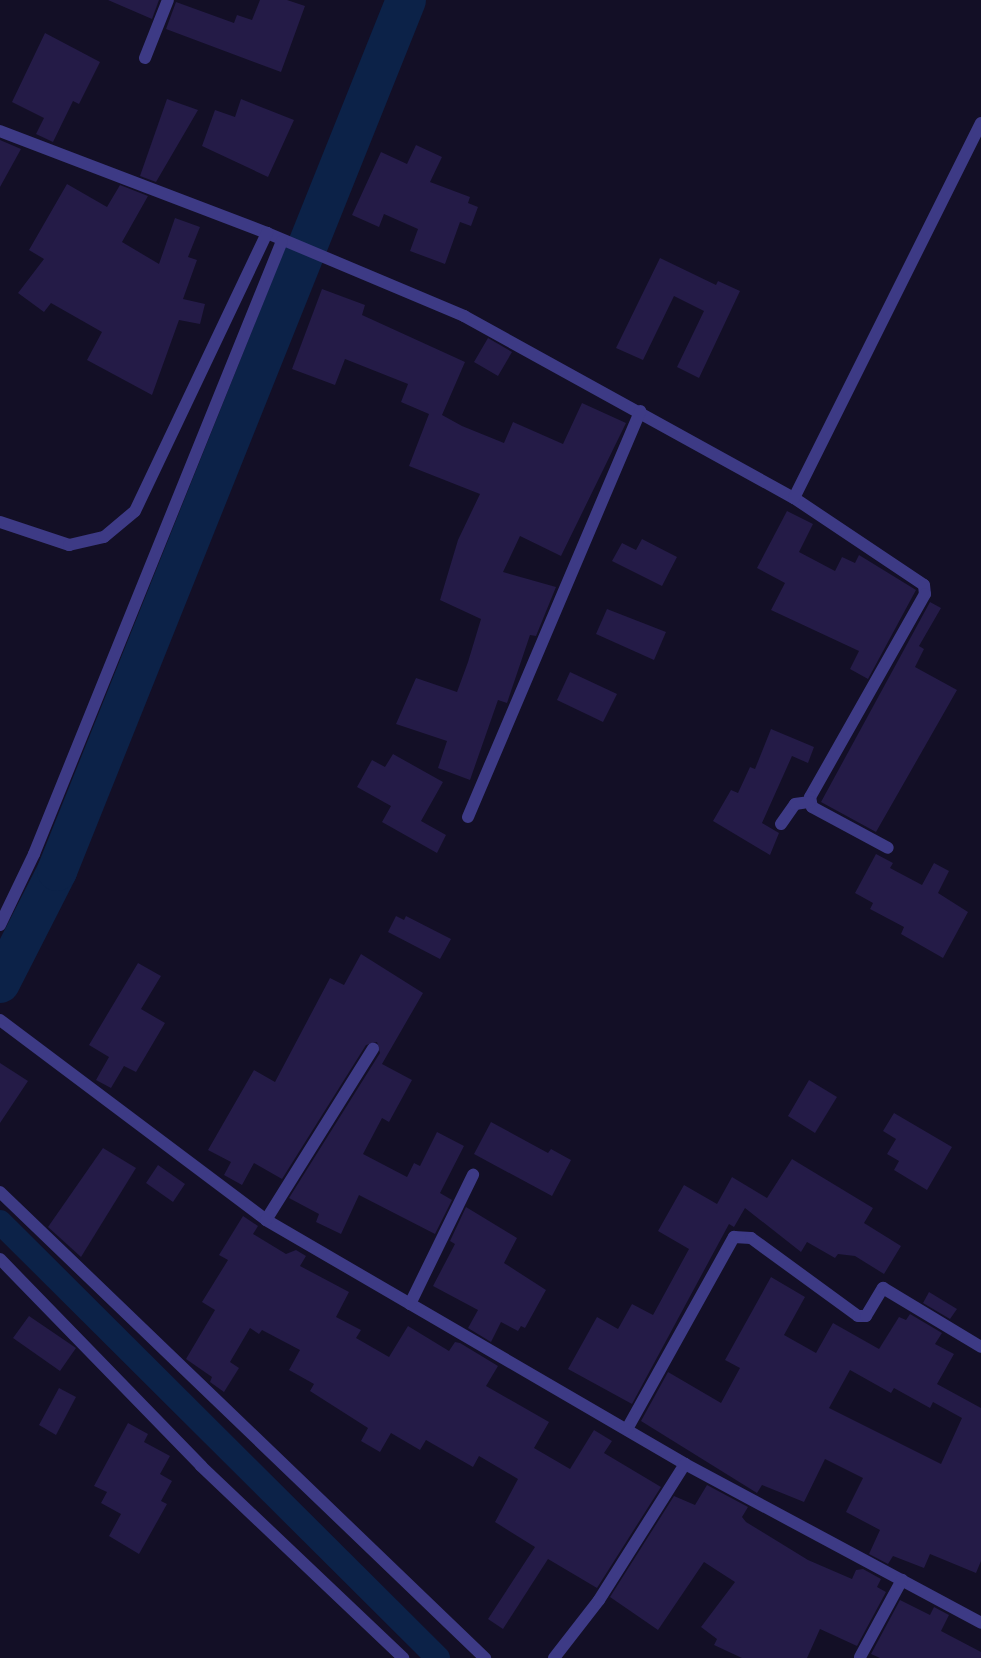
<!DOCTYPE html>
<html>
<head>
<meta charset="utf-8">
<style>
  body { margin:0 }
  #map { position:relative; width:981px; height:1658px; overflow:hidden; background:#130f26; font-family:"PT Sans",sans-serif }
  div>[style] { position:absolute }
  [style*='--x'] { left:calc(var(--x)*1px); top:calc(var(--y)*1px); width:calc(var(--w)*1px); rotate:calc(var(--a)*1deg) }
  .canal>* { height:24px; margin:-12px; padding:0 12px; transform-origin:12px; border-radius:12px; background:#0c2248 }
  .river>* { height:40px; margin:-20px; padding:0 20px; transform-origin:20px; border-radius:20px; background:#0c2248 }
  .building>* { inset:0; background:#241b47 }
  .minor>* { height:12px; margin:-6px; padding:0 6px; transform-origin:6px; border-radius:6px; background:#3d3a85 }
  span { translate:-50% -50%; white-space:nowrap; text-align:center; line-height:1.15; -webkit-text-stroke:4px #130f26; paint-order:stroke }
</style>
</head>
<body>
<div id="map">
  <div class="canal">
    <div style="--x:0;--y:1222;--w:618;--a:44.87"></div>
  </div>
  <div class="river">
    <div style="--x:0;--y:983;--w:126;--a:-63"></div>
    <div style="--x:57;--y:871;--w:938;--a:-68.16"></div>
  </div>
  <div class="building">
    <div style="clip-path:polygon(108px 0,159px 0,152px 19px)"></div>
    <div style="clip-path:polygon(260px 0,287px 0,305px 6px,281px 72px,166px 29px,176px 2px,234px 23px,237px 15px,252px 20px)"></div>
    <div style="clip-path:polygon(45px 33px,100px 62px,79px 104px,73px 101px,53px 142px,36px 134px,44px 118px,12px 102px)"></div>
    <div style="clip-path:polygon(167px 99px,198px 110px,156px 182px,140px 176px)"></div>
    <div style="clip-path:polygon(241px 99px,294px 120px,268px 177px,202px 146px,215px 110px,235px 117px)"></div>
    <div style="clip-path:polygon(0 140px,21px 149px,0 187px)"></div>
    <div style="clip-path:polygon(416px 145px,442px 157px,430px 182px,470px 197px,468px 203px,478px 207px,471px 226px,460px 222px,445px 264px,410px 251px,418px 229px,384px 214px,379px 227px,352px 215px,381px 152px,407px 164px)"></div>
    <div style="clip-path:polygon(67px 184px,107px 207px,120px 185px,148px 196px,122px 242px,159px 264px,175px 218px,200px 227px,188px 257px,197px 260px,183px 299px,205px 304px,200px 324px,179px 320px,152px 395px,87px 360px,102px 332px,51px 303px,44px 312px,18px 293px,44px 259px,29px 250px)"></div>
    <div style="clip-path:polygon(660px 258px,716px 285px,718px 281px,740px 291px,699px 378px,677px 367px,704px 311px,674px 296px,643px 360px,616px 348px)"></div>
    <div style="clip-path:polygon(322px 289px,365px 305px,362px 315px,465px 362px,442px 415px,462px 426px,504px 443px,513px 422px,563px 444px,582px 403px,626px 423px,561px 556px,520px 536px,503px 572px,556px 587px,536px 636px,530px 635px,507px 703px,498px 700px,470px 780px,438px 768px,447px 741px,396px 724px,416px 678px,457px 692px,468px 662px,481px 619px,440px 600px,458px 540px,480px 494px,409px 466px,429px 414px,401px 402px,408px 384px,345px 359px,335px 385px,292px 369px)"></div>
    <div style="clip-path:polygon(488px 338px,512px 352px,498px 376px,474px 362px)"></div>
    <div style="clip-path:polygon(787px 511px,813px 524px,799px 552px,835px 571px,842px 557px,855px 563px,859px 555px,916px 590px,868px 679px,850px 669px,859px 651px,771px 610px,785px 583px,757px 568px)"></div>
    <div style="clip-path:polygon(642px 539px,677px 557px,662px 586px,612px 561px,622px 543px,636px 550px)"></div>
    <div style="clip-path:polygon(930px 602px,941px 608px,919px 646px,924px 649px,915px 667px,957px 690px,876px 832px,821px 802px)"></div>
    <div style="clip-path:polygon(607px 609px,666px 632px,654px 660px,596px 634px)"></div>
    <div style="clip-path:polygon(570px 672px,617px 694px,603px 722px,557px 700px)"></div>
    <div style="clip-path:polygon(771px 729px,814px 747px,808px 763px,792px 756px,762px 823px,779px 833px,770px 855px,713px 821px,731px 790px,738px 793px,750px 767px,755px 769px)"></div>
    <div style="clip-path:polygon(393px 754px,443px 782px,421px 821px,446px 835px,437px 853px,382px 822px,391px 806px,357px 787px,372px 760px,385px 767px)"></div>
    <div style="clip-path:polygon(876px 854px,893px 863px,890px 868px,922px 885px,934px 863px,949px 871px,938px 893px,968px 912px,943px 958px,901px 934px,904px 927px,870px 909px,873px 903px,855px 893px)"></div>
    <div style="clip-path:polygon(396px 916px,404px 920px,406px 916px,451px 939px,440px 959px,388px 932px)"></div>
    <div style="clip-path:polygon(361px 954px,423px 993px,382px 1064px,412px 1080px,389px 1122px,382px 1118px,363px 1154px,407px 1177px,414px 1163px,420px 1166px,437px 1132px,464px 1146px,440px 1193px,452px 1200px,435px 1234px,359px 1195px,341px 1234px,316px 1222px,319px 1214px,289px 1198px,380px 1053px,377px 1042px,366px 1045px,282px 1179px,254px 1163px,242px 1185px,224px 1175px,231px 1162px,208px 1150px,254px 1070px,275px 1082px,330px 978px,344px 985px)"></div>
    <div style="clip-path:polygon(138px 963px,161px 976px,141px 1009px,165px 1023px,136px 1072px,124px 1066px,111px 1088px,96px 1080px,109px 1057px,89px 1045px)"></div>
    <div style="clip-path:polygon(0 1063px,28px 1081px,0 1123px)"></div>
    <div style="clip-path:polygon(809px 1080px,837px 1097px,815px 1133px,788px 1116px)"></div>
    <div style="clip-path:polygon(894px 1113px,952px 1147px,927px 1190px,894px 1170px,899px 1161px,887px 1154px,896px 1139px,883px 1131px)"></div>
    <div style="clip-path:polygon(491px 1122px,548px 1153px,551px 1149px,571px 1160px,552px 1196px,474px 1154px)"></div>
    <div style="clip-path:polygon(103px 1148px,136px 1168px,81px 1257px,48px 1227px)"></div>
    <div style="clip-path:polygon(792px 1159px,873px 1208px,864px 1223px,901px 1246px,884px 1274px,855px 1256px,838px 1254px,835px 1258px,807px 1242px,801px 1252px,745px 1208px,734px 1227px,729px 1224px,632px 1404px,568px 1369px,597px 1317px,618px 1329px,632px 1304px,653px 1315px,689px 1249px,658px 1231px,684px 1185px,717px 1204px,732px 1177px,767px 1198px)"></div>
    <div style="clip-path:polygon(158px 1165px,185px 1184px,173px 1202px,146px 1183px)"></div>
    <div style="clip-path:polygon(466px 1207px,517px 1238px,504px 1263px,546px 1290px,525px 1328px,521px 1326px,518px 1331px,501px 1322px,491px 1342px,468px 1328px,478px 1310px,433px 1286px,455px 1244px,450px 1241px)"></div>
    <div style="clip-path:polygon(243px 1216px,258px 1226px,253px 1234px,286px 1254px,296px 1250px,306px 1256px,300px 1266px,349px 1292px,336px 1317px,361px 1330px,356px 1338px,389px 1357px,408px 1326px,449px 1351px,455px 1342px,460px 1343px,498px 1366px,486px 1386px,549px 1422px,534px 1448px,570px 1469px,594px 1430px,612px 1441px,604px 1453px,661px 1487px,597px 1588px,548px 1559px,503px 1629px,488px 1619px,535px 1547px,495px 1522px,518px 1479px,479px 1456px,473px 1467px,426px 1440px,420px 1450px,391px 1433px,380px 1452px,361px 1441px,368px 1428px,310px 1391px,314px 1384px,289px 1370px,300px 1350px,262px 1330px,259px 1334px,250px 1328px,230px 1362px,239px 1368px,224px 1392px,210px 1382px,212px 1377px,186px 1359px,215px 1310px,202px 1302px,228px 1260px,219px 1255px)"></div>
    <div style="clip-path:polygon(evenodd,771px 1277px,805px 1297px,784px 1335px,816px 1353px,833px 1323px,879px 1349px,899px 1317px,906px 1320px,910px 1314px,942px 1333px,935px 1344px,954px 1354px,937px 1384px,981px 1408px,981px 1561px,976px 1573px,930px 1554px,924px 1568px,893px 1556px,888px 1564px,869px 1554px,880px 1530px,846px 1512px,863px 1478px,825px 1459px,804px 1502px,762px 1485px,757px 1493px,641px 1421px,668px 1372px,721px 1403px,740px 1368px,725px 1360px,771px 1277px,850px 1370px,891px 1393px,894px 1388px,930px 1408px,933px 1402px,962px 1418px,941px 1464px,829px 1408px,850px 1370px)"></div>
    <div style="clip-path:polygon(929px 1292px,957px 1309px,950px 1319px,923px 1303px)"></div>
    <div style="clip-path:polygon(29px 1316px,76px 1348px,60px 1371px,13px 1338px)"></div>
    <div style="clip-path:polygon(59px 1388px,76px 1397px,56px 1435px,39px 1425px)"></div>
    <div style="clip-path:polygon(128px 1423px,148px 1434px,144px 1442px,170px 1456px,160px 1474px,172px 1481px,161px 1501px,167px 1504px,139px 1554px,109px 1536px,121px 1514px,101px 1503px,107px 1492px,94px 1486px)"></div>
    <div style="clip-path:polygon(707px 1485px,748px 1507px,742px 1517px,746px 1522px,808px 1560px,852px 1579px,856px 1570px,863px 1569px,881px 1579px,877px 1587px,886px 1592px,857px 1646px,820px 1629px,807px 1658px,742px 1658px,714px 1645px,717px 1639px,701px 1627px,735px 1582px,704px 1562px,658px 1630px,610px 1597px,674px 1496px,695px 1505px)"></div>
    <div style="clip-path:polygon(900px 1600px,930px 1615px,934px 1607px,949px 1615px,941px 1631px,981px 1652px,981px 1658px,880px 1658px,871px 1654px)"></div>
  </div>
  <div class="minor">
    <div style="--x:145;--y:58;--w:62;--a:-68.4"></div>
    <div style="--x:0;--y:131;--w:286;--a:20.9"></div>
    <div style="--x:267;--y:233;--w:214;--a:22.8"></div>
    <div style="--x:464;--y:316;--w:377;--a:28.9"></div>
    <div style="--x:794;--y:498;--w:156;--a:33.8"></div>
    <div style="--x:924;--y:585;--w:9;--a:84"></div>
    <div style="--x:925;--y:594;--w:233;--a:119.5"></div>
    <div style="--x:810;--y:797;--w:10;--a:79"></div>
    <div style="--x:812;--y:807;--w:86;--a:28.3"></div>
    <div style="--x:794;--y:498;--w:419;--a:-63.5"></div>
    <div style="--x:0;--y:522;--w:73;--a:18.4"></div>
    <div style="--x:69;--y:545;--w:36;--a:-13"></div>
    <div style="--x:104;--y:537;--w:40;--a:-40"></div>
    <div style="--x:135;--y:511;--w:308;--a:-64.6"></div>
    <div style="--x:468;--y:817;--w:441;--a:-67"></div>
    <div style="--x:781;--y:824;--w:24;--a:-55"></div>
    <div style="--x:795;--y:804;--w:15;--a:-8"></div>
    <div style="--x:0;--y:925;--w:79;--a:-64.4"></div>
    <div style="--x:34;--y:854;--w:661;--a:-67.97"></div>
    <div style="--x:0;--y:1020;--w:333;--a:36.9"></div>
    <div style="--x:266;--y:1220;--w:485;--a:30.2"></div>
    <div style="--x:685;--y:1464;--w:336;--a:28.2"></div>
    <div style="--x:0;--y:1192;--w:673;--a:43.86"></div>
    <div style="--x:266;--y:1220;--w:202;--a:-58"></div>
    <div style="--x:0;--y:1259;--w:289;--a:45.8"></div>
    <div style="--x:201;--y:1466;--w:279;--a:43.5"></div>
    <div style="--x:410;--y:1304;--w:144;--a:-64"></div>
    <div style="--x:627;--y:1429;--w:220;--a:-60.9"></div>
    <div style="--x:734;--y:1237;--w:17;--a:3"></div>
    <div style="--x:751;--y:1238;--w:132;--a:36.1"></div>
    <div style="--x:858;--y:1316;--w:8;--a:0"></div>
    <div style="--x:866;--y:1316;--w:33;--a:-59"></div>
    <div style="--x:883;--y:1288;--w:114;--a:31"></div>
    <div style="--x:860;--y:1657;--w:88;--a:-61.4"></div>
    <div style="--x:554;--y:1658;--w:73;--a:-52.2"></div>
    <div style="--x:599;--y:1600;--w:161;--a:-57.7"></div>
  </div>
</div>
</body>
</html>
